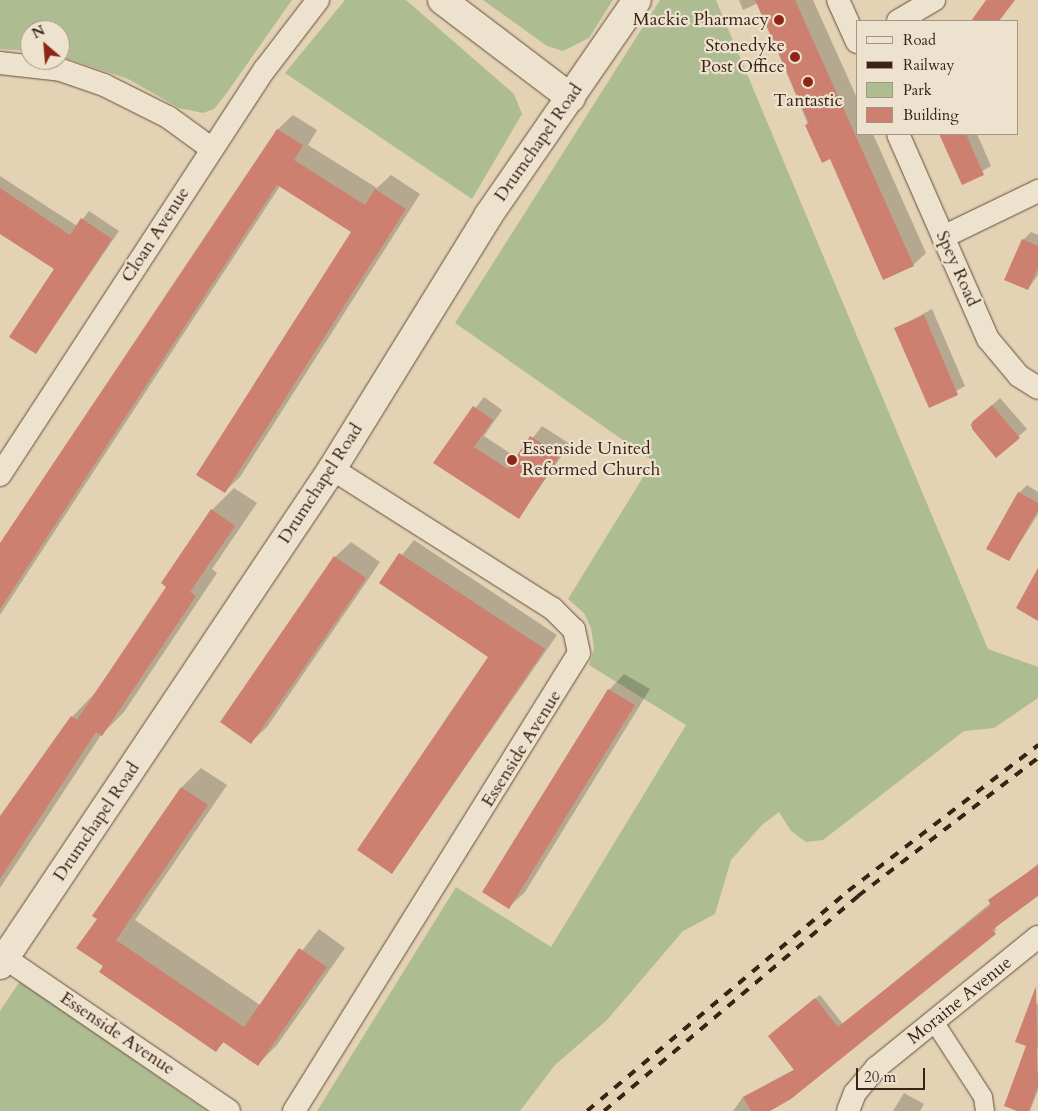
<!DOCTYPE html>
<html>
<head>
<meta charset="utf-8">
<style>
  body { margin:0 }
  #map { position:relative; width:1038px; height:1111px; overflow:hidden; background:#e3d2b4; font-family:Cardo,serif }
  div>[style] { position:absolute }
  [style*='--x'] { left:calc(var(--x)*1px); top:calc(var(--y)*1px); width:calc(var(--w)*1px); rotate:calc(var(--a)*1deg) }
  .green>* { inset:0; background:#aebd91 }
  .shadow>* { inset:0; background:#0003 }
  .building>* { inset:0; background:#cd8070 }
  .roads { filter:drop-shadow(0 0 1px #654d3e) drop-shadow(0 0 1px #654d3e) }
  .pedestrian>* { height:18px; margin:-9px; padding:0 9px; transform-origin:9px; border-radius:9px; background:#ede2ce }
  .minor>* { height:22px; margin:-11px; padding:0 11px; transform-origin:11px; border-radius:11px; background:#ede2ce }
  .tertiary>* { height:28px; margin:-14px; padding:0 14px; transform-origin:14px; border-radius:14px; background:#ede2ce }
  .rail>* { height:4px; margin-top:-2px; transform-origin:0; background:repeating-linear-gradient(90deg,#3b2116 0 9px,transparent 0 18px) }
  .dots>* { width:14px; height:14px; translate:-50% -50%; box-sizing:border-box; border:2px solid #ede2ce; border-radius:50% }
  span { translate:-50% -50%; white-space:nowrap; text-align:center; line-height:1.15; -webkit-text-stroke:4.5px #ede2ce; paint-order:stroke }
  .poi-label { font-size:18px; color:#3b2116 }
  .right { translate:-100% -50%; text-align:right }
  .left { translate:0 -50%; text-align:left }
  .street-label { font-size:18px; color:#3b2116 }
  .legend { position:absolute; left:856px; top:20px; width:162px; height:115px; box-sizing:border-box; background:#ede2ce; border:1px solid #a69584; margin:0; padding:6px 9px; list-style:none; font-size:15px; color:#3b2116 }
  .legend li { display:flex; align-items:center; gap:10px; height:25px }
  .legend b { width:25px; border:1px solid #a69584 }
  .north { position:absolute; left:20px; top:20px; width:50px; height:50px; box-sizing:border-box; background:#ede2ce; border:1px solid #a69584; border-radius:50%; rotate:333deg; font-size:14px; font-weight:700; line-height:20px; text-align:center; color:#3b2116 }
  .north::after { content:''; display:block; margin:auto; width:18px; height:22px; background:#8f2418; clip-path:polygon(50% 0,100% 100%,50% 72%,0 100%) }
  .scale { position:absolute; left:856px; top:1068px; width:69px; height:22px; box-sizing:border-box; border:2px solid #3b2116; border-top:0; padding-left:6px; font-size:15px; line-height:18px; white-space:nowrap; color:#3b2116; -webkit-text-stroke:4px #ede2ce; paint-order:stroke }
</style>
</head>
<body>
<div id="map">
  <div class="green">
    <div style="clip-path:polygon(0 0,292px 0,226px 94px,214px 109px,203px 113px,179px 108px,128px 79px,60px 56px,60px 30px,30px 30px,30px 51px,0 49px)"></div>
    <div style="clip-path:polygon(345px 0,406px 0,514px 94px,522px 114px,472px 199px,285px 73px)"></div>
    <div style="clip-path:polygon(483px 0,613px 0,589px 38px,563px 51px,547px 46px)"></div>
    <div style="clip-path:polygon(660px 0,716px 0,988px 649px,1038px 667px,1038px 698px,994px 728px,964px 731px,823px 840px,806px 842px,791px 831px,779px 812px,762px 825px,731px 860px,715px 914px,683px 931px,607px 1020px,555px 1065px,520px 1111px,317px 1111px,456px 887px,551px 947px,686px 725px,589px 665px,594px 648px,591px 628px,584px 613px,568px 599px,653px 461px,455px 323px)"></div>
    <div style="clip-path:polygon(20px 981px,207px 1111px,0 1111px,0 1011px)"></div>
  </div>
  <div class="shadow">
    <div style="clip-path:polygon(739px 0,813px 0,857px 98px,857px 134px,873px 134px,926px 253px,913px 265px,831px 157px,823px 161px,758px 3px,743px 10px)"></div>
    <div style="clip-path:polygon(293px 115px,317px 130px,308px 145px,377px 188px,391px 175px,420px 194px,240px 477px,225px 491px,353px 231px,280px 186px,0 615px,0 548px,278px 129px)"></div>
    <div style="clip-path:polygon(941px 134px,977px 134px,991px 166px,962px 183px)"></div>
    <div style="clip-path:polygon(0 176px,77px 226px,89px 211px,119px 231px,36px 353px,56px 269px,0 232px)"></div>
    <div style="clip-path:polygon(1031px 232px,1038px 235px,1038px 275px,1028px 289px,1023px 240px)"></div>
    <div style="clip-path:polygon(932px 309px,965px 386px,930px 406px,896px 329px)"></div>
    <div style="clip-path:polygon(484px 397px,502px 410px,484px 436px,517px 458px,542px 426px,570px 444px,519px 517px,434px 462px)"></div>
    <div style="clip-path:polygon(1000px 398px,1027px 429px,996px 456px,970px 425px)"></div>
    <div style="clip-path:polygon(1027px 485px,1038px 492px,1038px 514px,1009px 560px,1019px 493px)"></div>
    <div style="clip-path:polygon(234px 488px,257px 503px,212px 569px,217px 573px,124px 712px,101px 735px,0 888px,0 818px,72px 717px,94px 694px,168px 587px,212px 510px)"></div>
    <div style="clip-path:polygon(414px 540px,557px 635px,392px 873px,490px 657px,380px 583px)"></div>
    <div style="clip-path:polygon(351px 542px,380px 562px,267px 727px,251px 742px,335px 557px)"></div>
    <div style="clip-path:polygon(624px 674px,650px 689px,525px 892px,509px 907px,609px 690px)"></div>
    <div style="clip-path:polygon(201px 768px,227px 785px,135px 920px,260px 1005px,319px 929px,345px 948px,277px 1045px,258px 1064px,225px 1041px,216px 1050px,105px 966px,98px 919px,182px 787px)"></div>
    <div style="clip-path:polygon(1038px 864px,1038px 895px,996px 926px,995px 933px,768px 1111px,733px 1111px,743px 1097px,795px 1069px,773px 1032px,820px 995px,843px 1024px)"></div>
    <div style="clip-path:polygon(1034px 1002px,1038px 1004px,1038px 1049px,1017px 1041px)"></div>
    <div style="clip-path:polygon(1023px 1067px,1038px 1072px,1038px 1090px,1030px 1111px,1021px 1111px)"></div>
    <div style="clip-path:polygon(904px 1093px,924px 1104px,920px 1111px,893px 1111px)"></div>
  </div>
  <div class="building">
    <div style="clip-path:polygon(755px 0,795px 0,914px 266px,883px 280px,830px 159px,822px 163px,805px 125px,809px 123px)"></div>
    <div style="clip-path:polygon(986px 0,1015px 0,999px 21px,971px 21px)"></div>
    <div style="clip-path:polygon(277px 129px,303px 145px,294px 160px,365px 205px,375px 189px,406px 209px,225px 493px,196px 475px,351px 232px,277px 185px,0 609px,0 543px)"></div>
    <div style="clip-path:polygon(939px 134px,966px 134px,984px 175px,962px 185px)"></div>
    <div style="clip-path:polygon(0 188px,70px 235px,81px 218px,112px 239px,36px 354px,9px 337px,54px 269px,0 234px)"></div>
    <div style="clip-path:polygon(1022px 239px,1038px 246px,1038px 267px,1028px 290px,1004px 280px)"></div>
    <div style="clip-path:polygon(924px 315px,958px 395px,929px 408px,894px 328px)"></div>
    <div style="clip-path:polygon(992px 405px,1020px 438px,996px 458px,972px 429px,972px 422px)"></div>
    <div style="clip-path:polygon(473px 406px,493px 420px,474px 447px,508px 469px,530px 436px,560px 455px,519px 519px,433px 463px)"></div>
    <div style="clip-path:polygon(1018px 492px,1038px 503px,1038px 510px,1009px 561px,986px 549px)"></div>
    <div style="clip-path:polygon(211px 509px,235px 526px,190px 592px,196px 596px,102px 736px,96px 732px,0 879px,0 816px,71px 716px,77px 720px,166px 587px,161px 583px)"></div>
    <div style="clip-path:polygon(399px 553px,545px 649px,392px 874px,357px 850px,488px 657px,379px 583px)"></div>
    <div style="clip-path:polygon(334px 556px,366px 578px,251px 744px,220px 722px)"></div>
    <div style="clip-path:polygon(1038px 568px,1038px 621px,1016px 608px)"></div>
    <div style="clip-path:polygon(608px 689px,635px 705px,509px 909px,482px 892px)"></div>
    <div style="clip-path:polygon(181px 787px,208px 805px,116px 940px,244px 1027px,299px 948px,327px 967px,258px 1066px,223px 1042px,216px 1052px,99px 972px,103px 966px,76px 948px,97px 919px,92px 916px)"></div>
    <div style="clip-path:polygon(1038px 865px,1038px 896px,992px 930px,996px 934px,791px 1099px,770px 1111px,751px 1111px,743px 1097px,794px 1070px,768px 1036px,815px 998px,838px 1027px,991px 905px,988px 900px)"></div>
    <div style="clip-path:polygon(1036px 986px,1038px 1086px,1029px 1111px,1017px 1111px,1004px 1106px,1026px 1046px,1015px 1042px)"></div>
  </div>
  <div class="roads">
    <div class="pedestrian">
      <div style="--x:935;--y:1023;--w:88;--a:57"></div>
      <div style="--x:983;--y:1097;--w:14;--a:82"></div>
    </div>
    <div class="minor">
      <div style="--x:838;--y:0;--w:46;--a:65.7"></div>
      <div style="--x:898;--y:21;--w:42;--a:-30.3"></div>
      <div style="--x:0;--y:63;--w:61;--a:6.5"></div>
      <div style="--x:61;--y:70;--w:46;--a:19.2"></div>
      <div style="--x:104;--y:85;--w:72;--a:26.6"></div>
      <div style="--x:168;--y:117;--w:54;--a:36"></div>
      <div style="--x:898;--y:134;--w:224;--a:66.3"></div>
      <div style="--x:988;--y:339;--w:48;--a:50"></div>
      <div style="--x:1019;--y:376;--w:22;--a:32"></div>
      <div style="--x:943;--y:237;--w:106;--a:-25.8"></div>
      <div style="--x:0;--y:475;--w:485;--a:-56.9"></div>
      <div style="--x:265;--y:69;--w:87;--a:-52.5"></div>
      <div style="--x:5;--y:958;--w:271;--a:34.3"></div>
      <div style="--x:294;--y:1111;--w:539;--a:-58.11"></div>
      <div style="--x:579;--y:653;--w:24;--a:-102"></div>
      <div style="--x:574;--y:630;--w:30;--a:-135"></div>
      <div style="--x:553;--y:609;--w:262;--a:-147.6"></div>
      <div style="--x:848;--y:1111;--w:19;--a:-69"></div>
      <div style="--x:855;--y:1093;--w:33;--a:-50"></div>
      <div style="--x:876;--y:1068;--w:208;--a:-39"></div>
    </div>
    <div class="tertiary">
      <div style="--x:442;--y:0;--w:162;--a:37.2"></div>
      <div style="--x:0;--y:965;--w:597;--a:-56.2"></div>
      <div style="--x:332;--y:469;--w:297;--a:-58.3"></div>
      <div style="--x:488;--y:216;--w:262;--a:-55.4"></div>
    </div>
  </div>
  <div class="rail">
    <div style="--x:587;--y:1111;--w:341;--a:-40.1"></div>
    <div style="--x:848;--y:891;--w:240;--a:-37.5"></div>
    <div style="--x:604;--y:1111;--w:333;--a:-40.2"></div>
    <div style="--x:858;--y:896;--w:227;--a:-37.5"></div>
  </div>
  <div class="dots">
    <div style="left:779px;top:20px;background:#8f2418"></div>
    <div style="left:795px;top:57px;background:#8f2418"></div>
    <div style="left:808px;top:82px;background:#8f2418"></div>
    <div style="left:512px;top:460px;background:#8f2418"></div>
  </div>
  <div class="poi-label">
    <span class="right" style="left:769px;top:20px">Mackie Pharmacy</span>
    <span class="right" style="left:785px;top:57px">Stonedyke<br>Post Office</span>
    <span style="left:808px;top:101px">Tantastic</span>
    <span class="left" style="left:522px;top:460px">Essenside United<br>Reformed Church</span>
  </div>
  <div class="street-label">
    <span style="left:539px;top:143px;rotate:-55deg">Drumchapel Road</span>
    <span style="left:156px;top:235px;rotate:-57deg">Cloan Avenue</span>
    <span style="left:957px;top:269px;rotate:66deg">Spey Road</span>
    <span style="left:321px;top:484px;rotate:-57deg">Drumchapel Road</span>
    <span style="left:522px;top:749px;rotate:-58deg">Essenside Avenue</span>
    <span style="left:97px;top:822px;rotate:-56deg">Drumchapel Road</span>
    <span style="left:960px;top:1001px;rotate:-39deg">Moraine Avenue</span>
    <span style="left:117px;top:1034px;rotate:34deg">Essenside Avenue</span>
  </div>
  <ul class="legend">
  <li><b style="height:6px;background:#ede2ce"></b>Road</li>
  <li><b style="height:6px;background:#3b2116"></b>Railway</li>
  <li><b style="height:14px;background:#aebd91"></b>Park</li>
  <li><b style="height:14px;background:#cd8070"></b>Building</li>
  </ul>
  <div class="north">N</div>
  <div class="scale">20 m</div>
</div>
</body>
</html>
